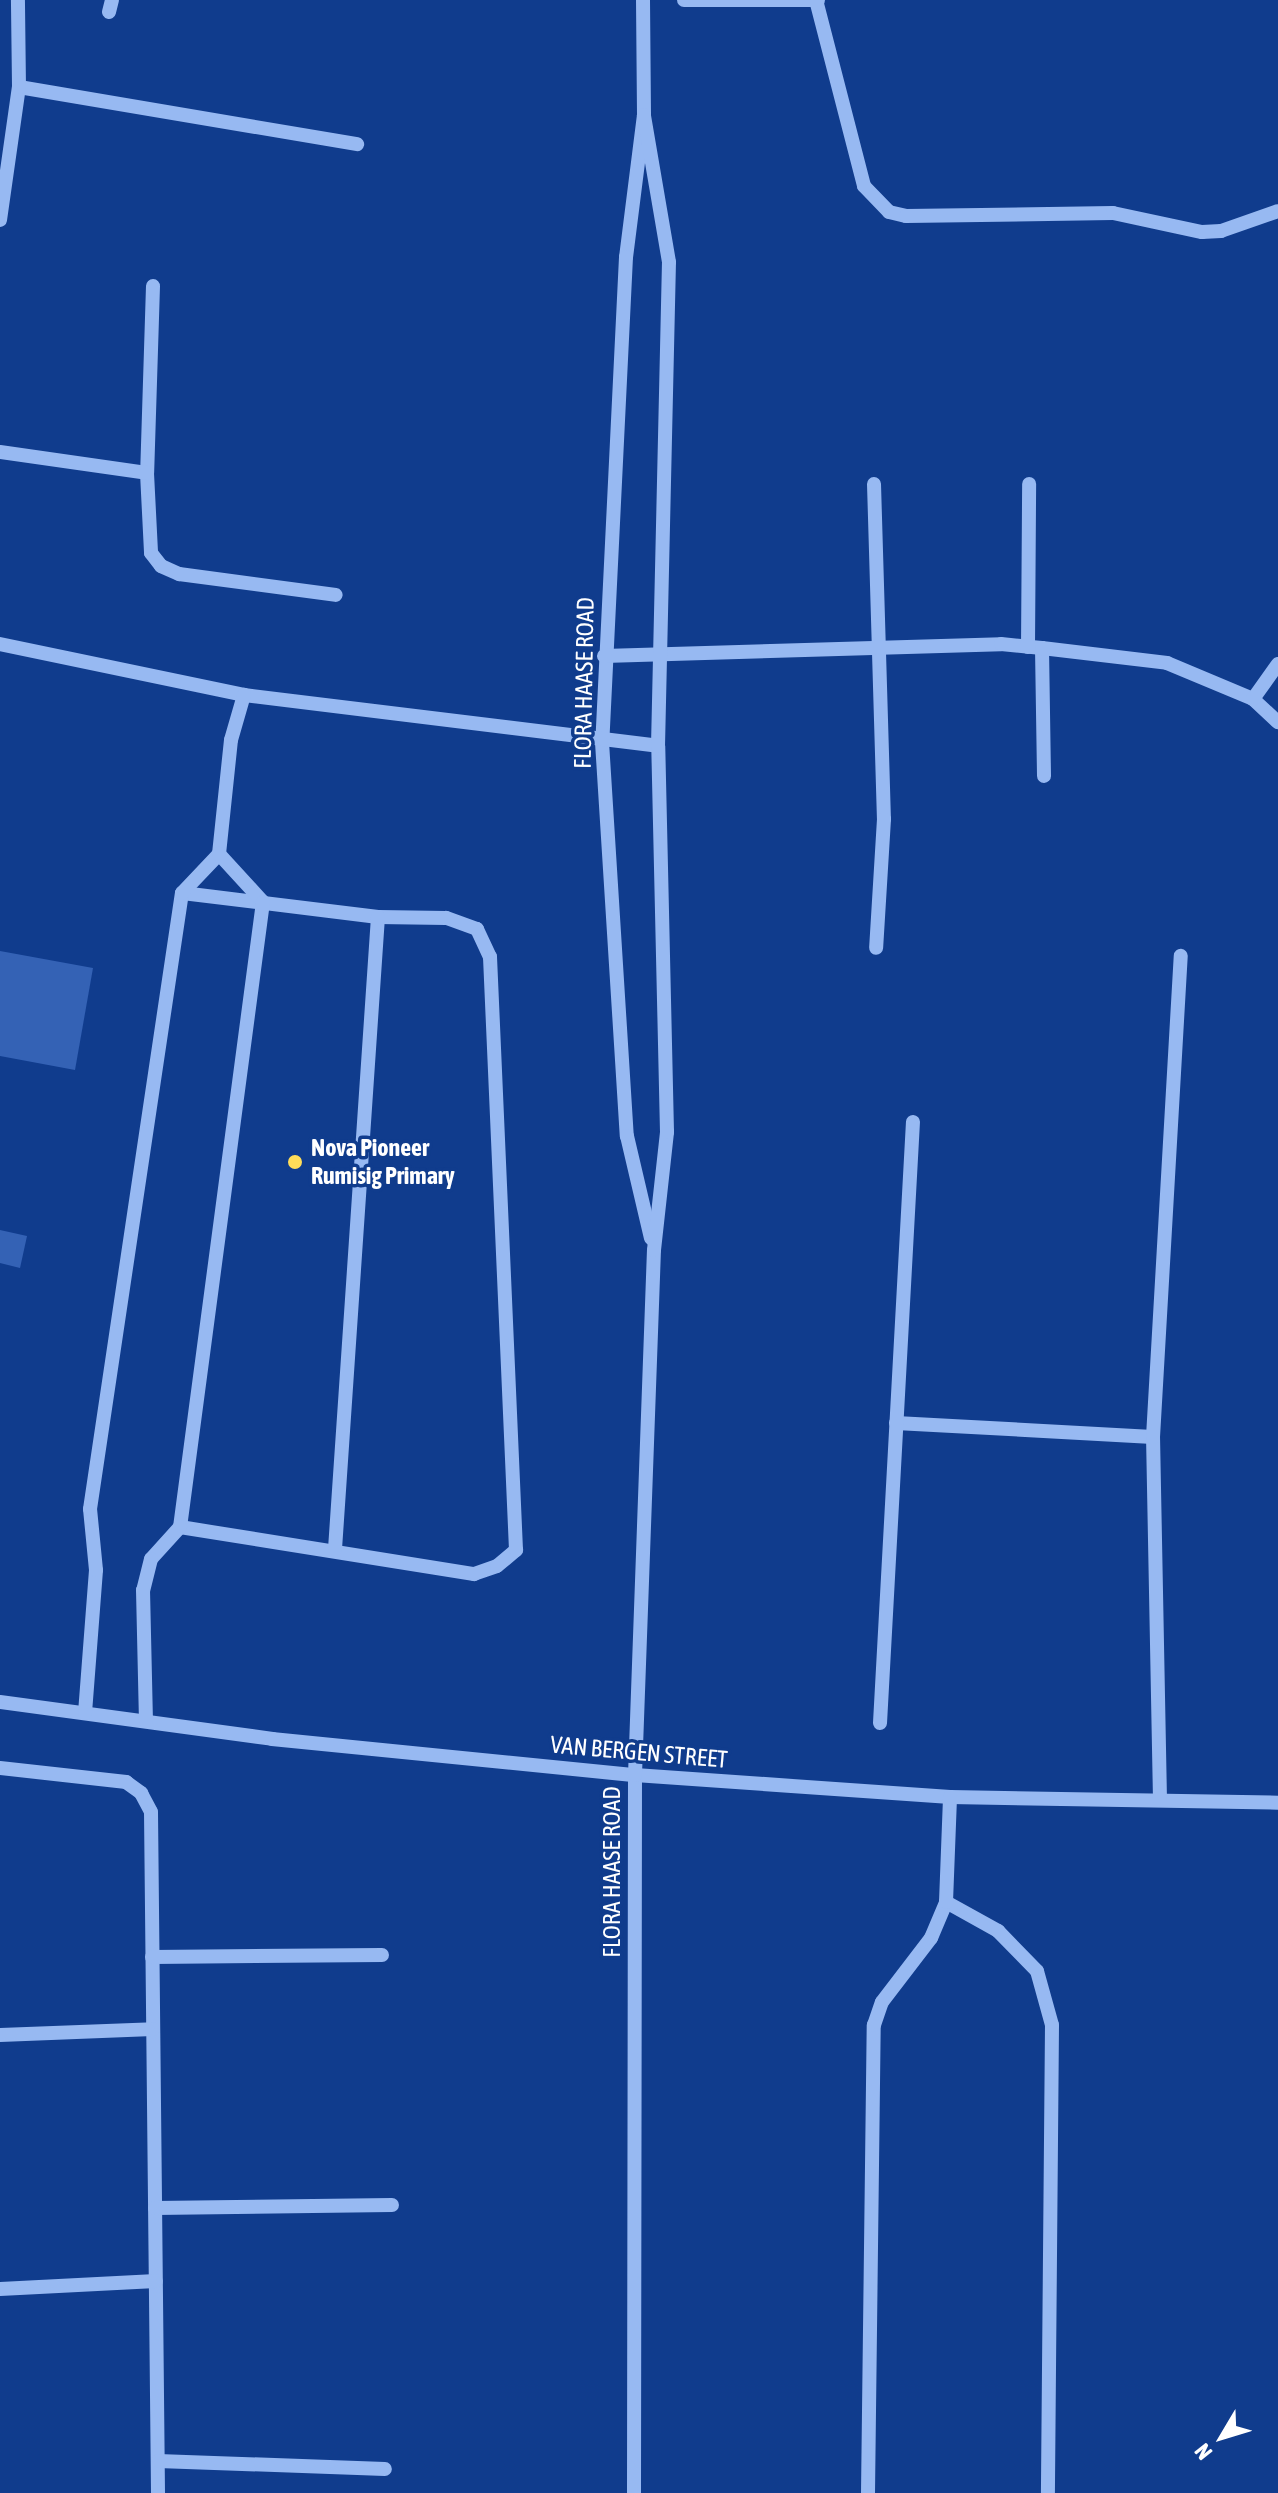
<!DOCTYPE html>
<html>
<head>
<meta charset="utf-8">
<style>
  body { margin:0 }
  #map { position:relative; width:1278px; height:2493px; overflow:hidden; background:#103c8d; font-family:"Asap Condensed",sans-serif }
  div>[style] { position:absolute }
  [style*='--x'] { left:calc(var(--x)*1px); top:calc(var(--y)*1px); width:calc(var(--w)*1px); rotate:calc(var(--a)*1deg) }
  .building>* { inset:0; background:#3462b5 }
  .minor>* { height:14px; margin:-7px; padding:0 7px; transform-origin:7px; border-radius:7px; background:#97b9f2 }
  .dots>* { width:22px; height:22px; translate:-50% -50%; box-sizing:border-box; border:4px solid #103c8d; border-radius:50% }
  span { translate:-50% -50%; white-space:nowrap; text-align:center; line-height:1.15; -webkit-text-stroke:7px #103c8d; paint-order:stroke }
  .street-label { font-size:24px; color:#fff }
  .poi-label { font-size:24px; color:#fff; font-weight:700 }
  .left { translate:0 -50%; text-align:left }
  .north { position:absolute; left:1182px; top:2397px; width:80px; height:80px; -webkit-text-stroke:6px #103c8d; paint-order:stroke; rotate:232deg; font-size:22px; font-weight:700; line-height:32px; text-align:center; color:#fff }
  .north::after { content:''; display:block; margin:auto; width:28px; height:36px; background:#fff; clip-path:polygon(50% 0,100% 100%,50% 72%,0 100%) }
</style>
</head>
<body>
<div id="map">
  <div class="building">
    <div style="clip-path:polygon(0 951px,93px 968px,75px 1070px,0 1056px)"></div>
    <div style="clip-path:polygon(0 1230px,27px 1236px,20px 1268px,0 1263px)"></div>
  </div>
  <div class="minor">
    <div style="--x:643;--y:0;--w:115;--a:89.5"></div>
    <div style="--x:644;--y:115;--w:143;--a:97.2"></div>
    <div style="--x:626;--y:257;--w:486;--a:92.8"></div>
    <div style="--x:602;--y:742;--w:395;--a:86.4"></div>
    <div style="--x:627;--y:1136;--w:105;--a:76.8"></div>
    <div style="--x:684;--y:0;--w:134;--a:0"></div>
    <div style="--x:816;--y:0;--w:192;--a:75.5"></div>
    <div style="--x:864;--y:186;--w:36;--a:46"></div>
    <div style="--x:889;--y:212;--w:17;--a:13"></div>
    <div style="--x:906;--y:216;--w:207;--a:-0.8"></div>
    <div style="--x:1113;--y:213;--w:91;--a:12.1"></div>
    <div style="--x:1202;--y:232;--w:19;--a:-3"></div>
    <div style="--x:1221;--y:231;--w:60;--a:-19.3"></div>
    <div style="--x:109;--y:12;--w:12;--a:-76"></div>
    <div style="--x:19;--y:87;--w:343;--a:9.6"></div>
    <div style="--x:0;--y:220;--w:134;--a:-81.9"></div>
    <div style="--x:19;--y:87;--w:87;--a:-90.7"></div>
    <div style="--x:153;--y:286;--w:187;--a:91.8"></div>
    <div style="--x:147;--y:473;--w:80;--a:87.1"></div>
    <div style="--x:151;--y:553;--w:16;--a:52"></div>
    <div style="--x:161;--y:566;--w:20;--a:24"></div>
    <div style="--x:179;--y:574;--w:158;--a:7.6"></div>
    <div style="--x:0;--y:452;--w:148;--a:8.1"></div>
    <div style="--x:874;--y:484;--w:335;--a:88.3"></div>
    <div style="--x:884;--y:819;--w:129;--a:93.5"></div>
    <div style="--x:0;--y:644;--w:249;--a:11.8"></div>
    <div style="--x:244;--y:695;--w:417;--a:7"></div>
    <div style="--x:1028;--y:647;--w:163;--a:-89.6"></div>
    <div style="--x:1042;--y:648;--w:128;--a:89.1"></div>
    <div style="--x:604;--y:656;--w:397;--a:-1.7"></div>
    <div style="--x:1001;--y:644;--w:41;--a:5.6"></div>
    <div style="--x:1042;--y:648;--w:126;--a:6.8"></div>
    <div style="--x:1167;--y:663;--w:93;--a:22.7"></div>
    <div style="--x:1253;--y:699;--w:34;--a:43"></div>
    <div style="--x:1253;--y:699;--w:43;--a:-54.5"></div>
    <div style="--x:219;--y:854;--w:115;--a:-84"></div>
    <div style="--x:231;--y:740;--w:47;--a:-73.9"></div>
    <div style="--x:896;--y:1423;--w:257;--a:3.1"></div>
    <div style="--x:180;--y:1527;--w:298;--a:9.1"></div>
    <div style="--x:474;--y:1574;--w:24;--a:-19"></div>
    <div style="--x:497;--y:1566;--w:25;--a:-40"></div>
    <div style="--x:516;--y:1550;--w:594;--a:-92.51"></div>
    <div style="--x:490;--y:957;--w:31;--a:-115"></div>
    <div style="--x:477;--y:929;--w:33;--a:-160"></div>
    <div style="--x:446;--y:918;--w:68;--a:-179.2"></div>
    <div style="--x:378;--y:917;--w:197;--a:-173"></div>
    <div style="--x:335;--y:1549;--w:633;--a:-86.11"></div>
    <div style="--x:0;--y:1702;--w:275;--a:7.7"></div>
    <div style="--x:272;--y:1739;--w:365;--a:5.7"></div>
    <div style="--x:635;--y:1775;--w:316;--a:4"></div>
    <div style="--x:950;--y:1797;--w:328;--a:1"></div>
    <div style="--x:85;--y:1713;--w:143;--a:-85.6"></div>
    <div style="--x:96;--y:1570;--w:61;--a:-95.6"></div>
    <div style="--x:90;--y:1509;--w:623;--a:-81.51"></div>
    <div style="--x:182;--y:893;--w:54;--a:-46.5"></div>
    <div style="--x:219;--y:854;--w:65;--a:47.5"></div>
    <div style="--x:263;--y:902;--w:630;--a:97.56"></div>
    <div style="--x:180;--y:1527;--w:43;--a:132.2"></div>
    <div style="--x:151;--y:1559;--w:32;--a:104"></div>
    <div style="--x:143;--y:1590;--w:131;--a:88.7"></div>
    <div style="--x:880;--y:1723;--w:602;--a:-86.86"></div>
    <div style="--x:0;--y:1768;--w:127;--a:6.3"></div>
    <div style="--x:126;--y:1782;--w:19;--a:36"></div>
    <div style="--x:141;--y:1793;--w:21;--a:62"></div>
    <div style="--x:151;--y:1812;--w:681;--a:89.41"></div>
    <div style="--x:1160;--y:1800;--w:363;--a:-91.1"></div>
    <div style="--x:1153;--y:1437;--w:482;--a:-86.7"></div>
    <div style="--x:946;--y:1902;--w:60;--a:29.1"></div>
    <div style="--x:998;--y:1931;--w:56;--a:45.7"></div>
    <div style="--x:1037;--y:1971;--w:56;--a:74.5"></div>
    <div style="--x:1052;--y:2025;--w:468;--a:90.5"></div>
    <div style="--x:152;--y:1957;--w:230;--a:-0.5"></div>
    <div style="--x:0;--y:2035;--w:153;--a:-2.2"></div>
    <div style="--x:155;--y:2208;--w:237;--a:-0.7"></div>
    <div style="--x:0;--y:2289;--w:156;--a:-2.9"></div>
    <div style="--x:158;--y:2461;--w:227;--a:2"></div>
    <div style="--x:634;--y:2493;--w:718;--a:-89.92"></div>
    <div style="--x:635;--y:1775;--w:525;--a:-87.93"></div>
    <div style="--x:654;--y:1250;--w:119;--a:-83.7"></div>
    <div style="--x:667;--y:1132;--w:386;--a:-91.3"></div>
    <div style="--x:658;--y:746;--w:484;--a:-88.7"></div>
    <div style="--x:669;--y:262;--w:149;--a:-99.7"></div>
    <div style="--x:868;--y:2493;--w:468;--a:-89.3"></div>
    <div style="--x:874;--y:2025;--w:24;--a:-71"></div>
    <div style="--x:882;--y:2002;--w:81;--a:-52.6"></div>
    <div style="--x:931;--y:1938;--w:39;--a:-67"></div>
    <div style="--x:946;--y:1902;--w:105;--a:-87.8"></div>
  </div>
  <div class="dots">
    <div style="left:295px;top:1162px;background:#ffdd59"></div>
  </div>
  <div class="street-label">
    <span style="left:584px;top:683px;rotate:-89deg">FLORA HAASE ROAD</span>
    <span style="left:639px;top:1752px;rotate:5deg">VAN BERGEN STREET</span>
    <span style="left:612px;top:1872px;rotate:-90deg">FLORA HAASE ROAD</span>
  </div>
  <div class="poi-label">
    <span class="left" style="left:311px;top:1162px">Nova Pioneer<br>Rumisig Primary</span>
  </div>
  <div class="north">N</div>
</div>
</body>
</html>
